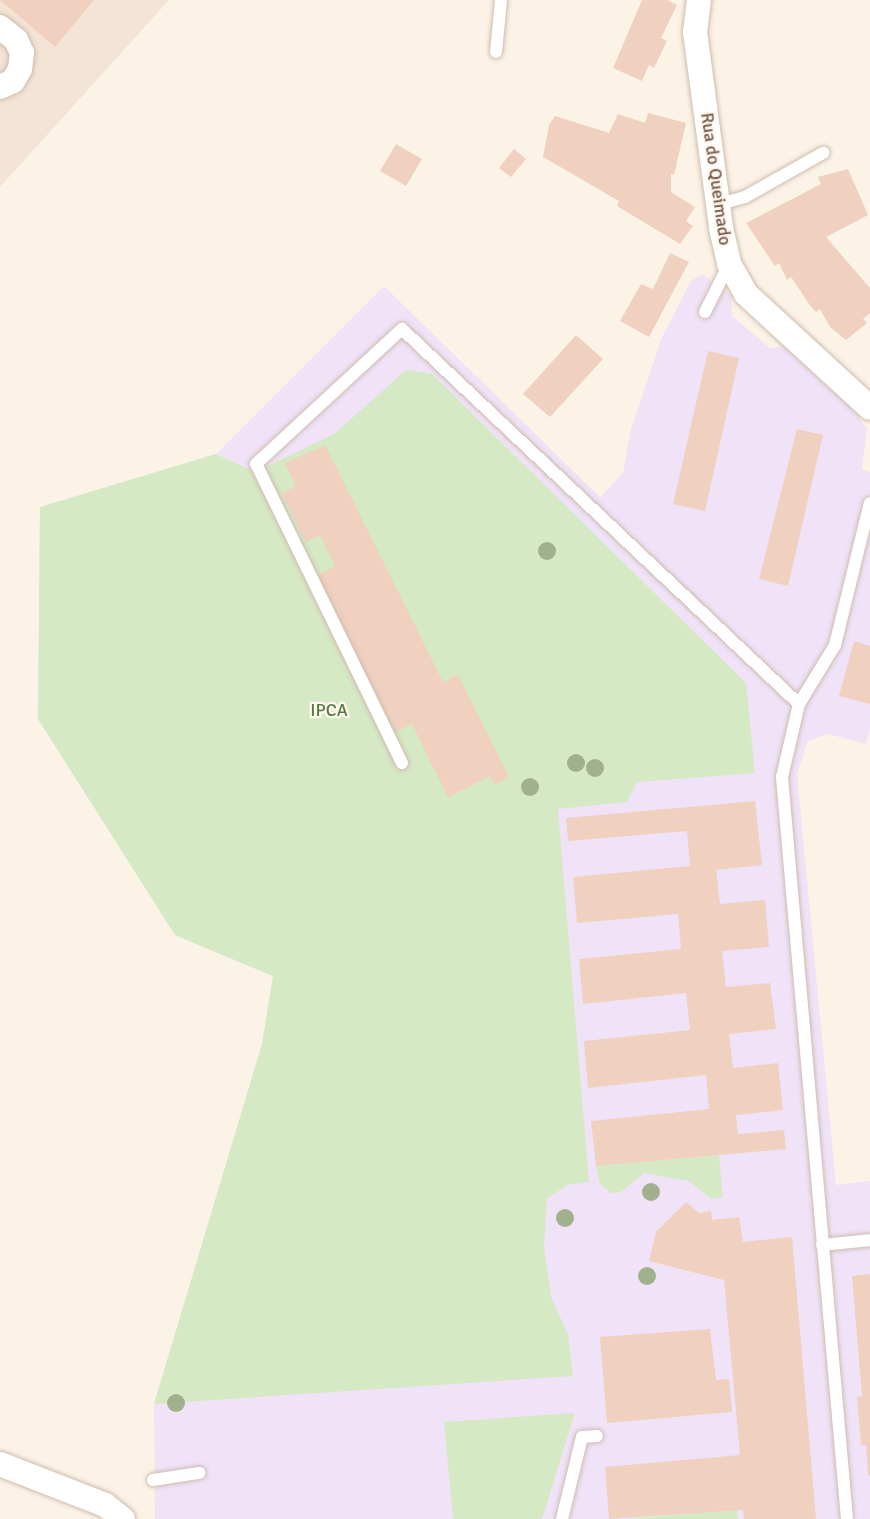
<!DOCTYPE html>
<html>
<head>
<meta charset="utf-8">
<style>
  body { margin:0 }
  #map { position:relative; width:870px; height:1519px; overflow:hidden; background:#fcf3e7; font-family:Signika,sans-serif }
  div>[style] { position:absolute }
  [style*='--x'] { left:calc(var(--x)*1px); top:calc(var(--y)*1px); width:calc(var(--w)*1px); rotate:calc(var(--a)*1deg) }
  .residential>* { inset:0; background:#f3e4d5 }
  .education>* { inset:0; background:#f0e3f8 }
  .green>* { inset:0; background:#d6e9c5 }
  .building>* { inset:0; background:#f0d0bf }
  .roads { filter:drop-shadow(0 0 2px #cfbcb0) drop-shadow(0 0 2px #cfbcb0) }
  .service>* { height:12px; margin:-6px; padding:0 6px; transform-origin:6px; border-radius:6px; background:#fff }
  .minor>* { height:24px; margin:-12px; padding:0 12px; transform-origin:12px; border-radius:12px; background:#fff }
  .trees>* { width:18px; height:18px; margin:-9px; border-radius:50%; background:#a1b08d }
  span { translate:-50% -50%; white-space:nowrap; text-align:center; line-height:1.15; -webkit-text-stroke:4.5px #fef7ed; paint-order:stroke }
  .street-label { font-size:18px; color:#75584c }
  .park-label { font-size:18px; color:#577a44 }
</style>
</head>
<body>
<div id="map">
  <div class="residential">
    <div style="clip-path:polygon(0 0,169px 0,0 187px)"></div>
  </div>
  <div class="education">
    <div style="clip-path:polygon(703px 274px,731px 296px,732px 316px,770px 348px,787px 346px,861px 408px,856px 414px,867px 429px,862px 469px,870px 472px,870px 728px,866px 744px,828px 734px,808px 741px,797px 774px,836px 1185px,870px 1181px,870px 1519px,155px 1519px,154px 1404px,262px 1044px,273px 976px,175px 935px,38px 719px,40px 507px,216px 454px,384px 286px,600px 497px,623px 473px,631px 429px,662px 337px,691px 281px)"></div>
  </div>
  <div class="green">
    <div style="clip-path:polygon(406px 370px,432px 374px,746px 683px,755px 773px,637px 782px,627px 802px,558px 809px,589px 1182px,567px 1185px,547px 1199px,544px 1246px,551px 1297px,568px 1334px,573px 1376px,154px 1404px,262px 1044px,273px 976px,175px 935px,38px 719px,40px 507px,216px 454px,255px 472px,334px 434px)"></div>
    <div style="clip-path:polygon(719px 1155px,723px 1197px,711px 1199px,689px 1181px,644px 1173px,621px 1192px,611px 1193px,600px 1184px,596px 1166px)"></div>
    <div style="clip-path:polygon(575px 1413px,542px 1519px,453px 1519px,444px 1422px)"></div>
    <div style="clip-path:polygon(737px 1510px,738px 1519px,625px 1519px)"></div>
  </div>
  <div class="building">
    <div style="clip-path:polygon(0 0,94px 0,55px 47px)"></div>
    <div style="clip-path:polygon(642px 0,667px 0,677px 5px,661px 38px,667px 41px,654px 68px,649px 65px,642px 81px,613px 68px)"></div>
    <div style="clip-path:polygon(648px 113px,686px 123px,674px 175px,671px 174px,671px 192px,695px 207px,686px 221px,693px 226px,680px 244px,617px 206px,619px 201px,543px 157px,549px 125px,555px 116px,609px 133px,618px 114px,645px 123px)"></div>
    <div style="clip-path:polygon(396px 144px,422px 159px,406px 186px,380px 171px)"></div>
    <div style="clip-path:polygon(514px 149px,526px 159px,511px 177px,499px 168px)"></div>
    <div style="clip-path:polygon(848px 169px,868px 215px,826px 237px,870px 288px,870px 313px,863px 319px,867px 323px,846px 340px,830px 327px,820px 309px,816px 312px,809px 304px,791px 277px,787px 280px,779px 263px,775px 266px,746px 223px,821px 184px,818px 177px)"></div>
    <div style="clip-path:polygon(670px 253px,689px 262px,649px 337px,620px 321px,641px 284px,653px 289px)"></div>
    <div style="clip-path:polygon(576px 335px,603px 359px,550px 417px,523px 394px)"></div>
    <div style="clip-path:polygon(708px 351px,739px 358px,705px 511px,673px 504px)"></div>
    <div style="clip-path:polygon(797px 429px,823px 435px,788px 586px,759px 579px)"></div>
    <div style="clip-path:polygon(325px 445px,443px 682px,458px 675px,509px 777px,494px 785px,490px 776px,448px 797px,412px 724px,395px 732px,318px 575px,335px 566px,320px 535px,306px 542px,282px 493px,296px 486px,285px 463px)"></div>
    <div style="clip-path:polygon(854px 641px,870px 646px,870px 704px,839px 696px)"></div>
    <div style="clip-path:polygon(755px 801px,762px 865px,716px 870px,720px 904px,765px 900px,769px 947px,722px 951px,726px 987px,770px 983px,776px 1029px,729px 1034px,733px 1068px,778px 1063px,783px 1110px,736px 1115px,738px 1134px,784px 1130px,786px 1149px,596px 1166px,591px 1121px,709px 1109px,706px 1075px,588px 1088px,584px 1041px,690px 1030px,686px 993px,583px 1004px,579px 959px,681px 949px,678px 914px,577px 923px,573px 877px,690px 866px,687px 831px,568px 841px,566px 818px)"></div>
    <div style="clip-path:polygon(686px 1202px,699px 1213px,711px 1211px,712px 1220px,739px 1217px,743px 1242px,792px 1237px,816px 1519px,744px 1519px,743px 1510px,609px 1519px,605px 1467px,740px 1455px,724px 1280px,649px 1261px,656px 1232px)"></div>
    <div style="clip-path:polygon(870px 1274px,870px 1475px,868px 1476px,866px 1445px,861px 1445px,857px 1397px,862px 1396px,852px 1276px)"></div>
    <div style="clip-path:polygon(710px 1329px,716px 1380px,729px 1379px,732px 1412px,607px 1423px,600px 1337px)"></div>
  </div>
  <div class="roads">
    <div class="service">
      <div style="--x:496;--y:52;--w:52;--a:-84.5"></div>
      <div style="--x:719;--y:204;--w:27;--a:-15"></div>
      <div style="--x:745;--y:197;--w:90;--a:-29.4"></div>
      <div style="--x:705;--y:312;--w:54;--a:-63.4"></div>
      <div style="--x:402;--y:763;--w:333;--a:-116"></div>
      <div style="--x:256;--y:464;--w:199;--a:-42.8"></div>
      <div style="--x:402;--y:329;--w:546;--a:43.37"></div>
      <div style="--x:822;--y:1245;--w:48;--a:-5.9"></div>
      <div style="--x:153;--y:1480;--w:47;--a:-8.7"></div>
      <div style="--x:562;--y:1519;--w:84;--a:-76.3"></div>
      <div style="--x:582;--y:1437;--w:15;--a:-4"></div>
      <div style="--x:847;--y:1519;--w:745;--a:-95.01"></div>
      <div style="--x:782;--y:777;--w:75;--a:-76.9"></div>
      <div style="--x:799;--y:704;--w:69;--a:-58.6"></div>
      <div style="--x:835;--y:645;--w:146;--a:-76.2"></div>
    </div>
    <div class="minor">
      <div style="--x:699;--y:0;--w:32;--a:97"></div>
      <div style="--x:695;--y:32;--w:198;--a:82.4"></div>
      <div style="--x:721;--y:228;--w:37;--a:77"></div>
      <div style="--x:729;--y:264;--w:34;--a:60"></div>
      <div style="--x:746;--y:294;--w:168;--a:42.6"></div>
      <div style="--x:0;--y:27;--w:21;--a:39"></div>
      <div style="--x:16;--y:40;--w:14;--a:65"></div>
      <div style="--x:22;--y:53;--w:16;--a:97"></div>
      <div style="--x:20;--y:69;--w:14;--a:120"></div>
      <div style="--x:13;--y:81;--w:14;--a:155"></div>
      <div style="--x:0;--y:1464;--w:113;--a:21.3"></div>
      <div style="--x:105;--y:1505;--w:23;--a:38"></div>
    </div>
  </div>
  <div class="trees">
    <div style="left:547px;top:551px"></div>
    <div style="left:576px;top:763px"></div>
    <div style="left:595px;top:768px"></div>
    <div style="left:530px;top:787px"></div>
    <div style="left:651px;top:1192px"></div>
    <div style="left:565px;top:1218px"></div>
    <div style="left:647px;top:1276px"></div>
    <div style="left:176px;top:1403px"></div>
  </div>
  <div class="street-label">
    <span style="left:716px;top:179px;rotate:82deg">Rua do Queimado</span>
  </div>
  <div class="park-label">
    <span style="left:329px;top:710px">IPCA</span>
  </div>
</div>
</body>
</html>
